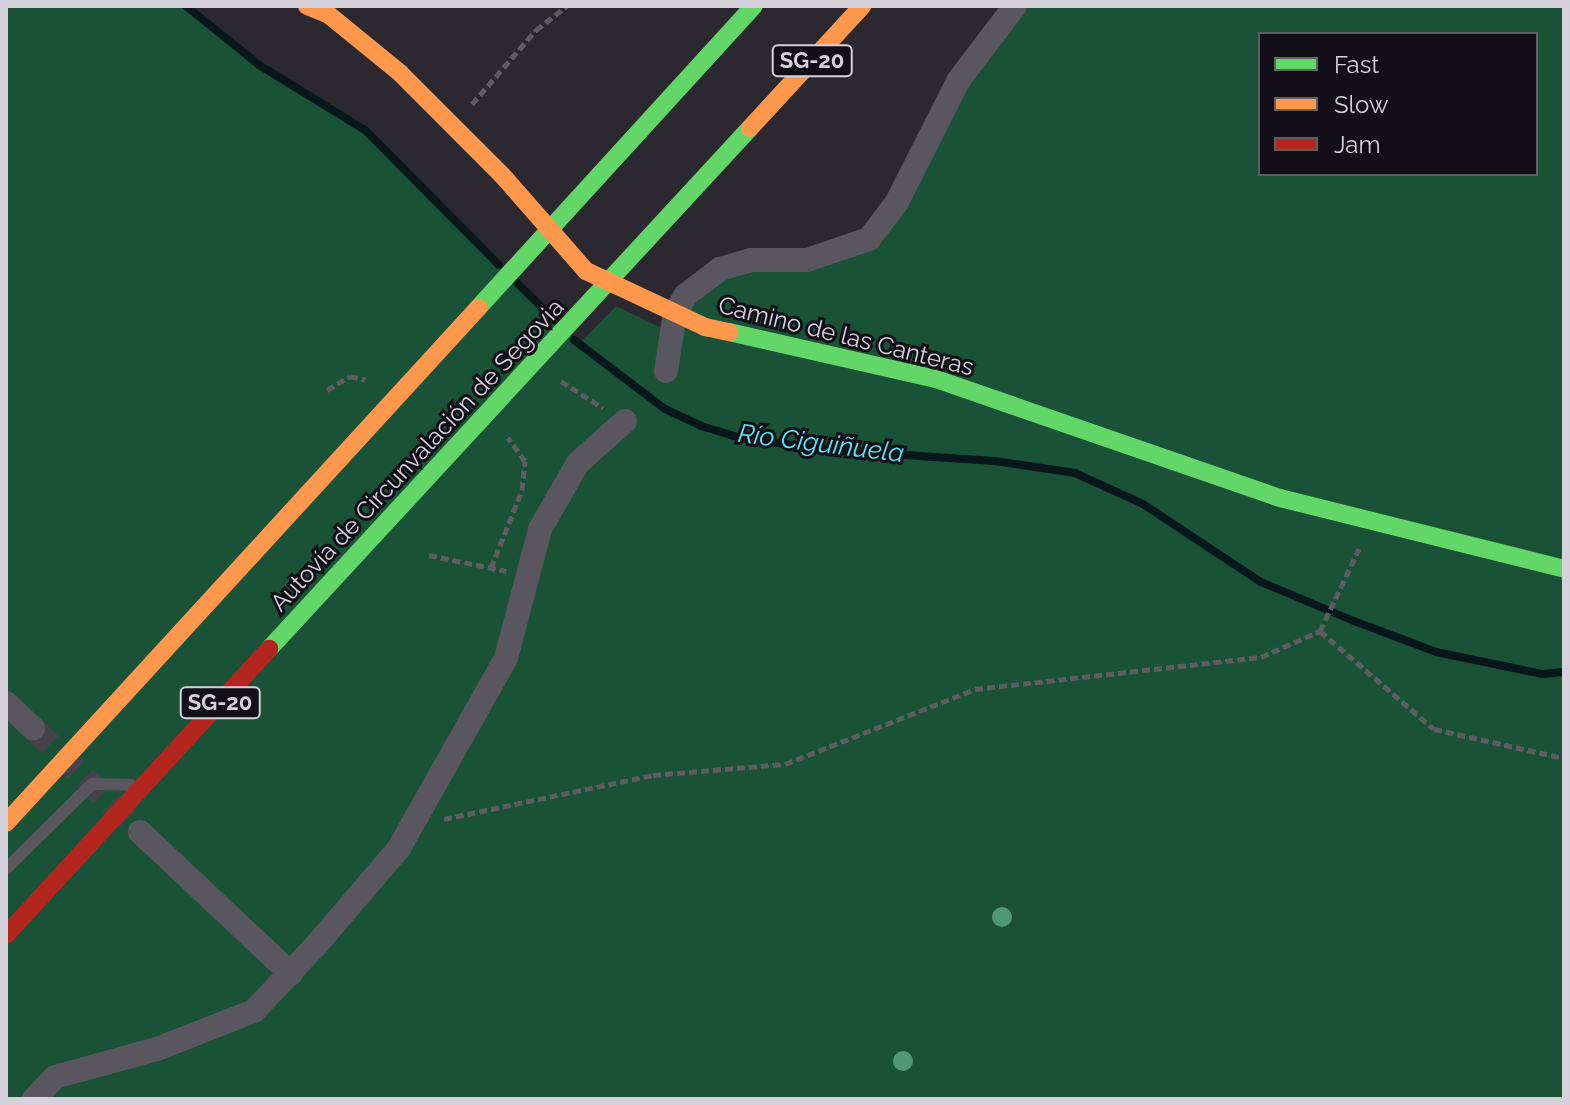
<!DOCTYPE html>
<html>
<head>
<meta charset="utf-8">
<style>
	body { margin:0 }
	#map { position:relative; width:1570px; height:1105px; overflow:hidden; background:#2b2830; font-family:Raleway,sans-serif }
	div>[style] { position:absolute }
	.green>* { inset:0; background:#195237 }
	.stream>* { height:8px; margin:-4px; padding:0 4px; transform-origin:4px; border-radius:4px; background:#08181a }
	.street-tunnel>* { height:24px; margin-top:-12px; transform-origin:0; background:repeating-linear-gradient(90deg,#45424a 0 24px,transparent 0 36px) }
	.path>* { height:5px; margin-top:-2.5px; transform-origin:0; background:repeating-linear-gradient(90deg,#5e5c61 0 8px,transparent 0 12px) }
	.lane>* { height:12px; margin:-6px; padding:0 6px; transform-origin:6px; border-radius:6px; background:#5a565e }
	.street>* { height:24px; margin:-12px; padding:0 12px; transform-origin:12px; border-radius:12px; background:#5a565e }
	.fast>* { height:18px; margin:-9px; padding:0 9px; transform-origin:9px; border-radius:9px; background:#63d668 }
	.slow>* { height:18px; margin:-9px; padding:0 9px; transform-origin:9px; border-radius:9px; background:#ff974d }
	.jam>* { height:18px; margin:-9px; padding:0 9px; transform-origin:9px; border-radius:9px; background:#b3261e }
	.trees>* { width:20px; height:20px; margin:-10px; border-radius:50%; background:#509874 }
	span { translate:-50% -50%; white-space:nowrap; text-align:center; line-height:1.15; -webkit-text-stroke:6px #120f16; paint-order:stroke }
	.shield-label span { padding:2px 6px; background:#120f16; border:2px solid; border-radius:6px; -webkit-text-stroke-width:0 }
	.shield-label { font-size:22px; color:#d6d2dc; font-weight:700 }
	.street-label { font-size:24px; color:#d6d2dc }
	.water-label { font-size:26px; color:#56e9fa; font-style:italic }
	.frame { position:absolute; inset:0; border:8px solid #d6d2dc; pointer-events:none }
	.legend { position:absolute; left:1258px; top:32px; width:280px; height:144px; box-sizing:border-box; background:#120f16; border:2px solid #605d65; margin:0; padding:10px 14px; list-style:none; font-size:24px; color:#d6d2dc }
	.legend li { display:flex; align-items:center; gap:16px; height:40px }
	.legend b { width:40px; border:2px solid #605d65 }
</style>
</head>
<body>
<div id="map">
	<div class="green">
		<div style="clip-path:polygon(evenodd,6px 6px,186px 6px,259px 65px,365px 130px,579px 344px,616px 306px,672px 333px,698px 284px,868px 239px,1015px 6px,1564px 6px,1564px 1099px,6px 1099px,6px 6px,1260px 34px,1536px 34px,1536px 174px,1260px 174px,1260px 34px)"></div>
	</div>
	<div class="stream">
		<div style="left:186px;top:6px;width:94px;rotate:38.9deg"></div>
		<div style="left:259px;top:65px;width:124px;rotate:31.5deg"></div>
		<div style="left:365px;top:130px;width:190px;rotate:45.2deg"></div>
		<div style="left:517px;top:283px;width:54px;rotate:44.3deg"></div>
		<div style="left:574px;top:340px;width:114px;rotate:37.2deg"></div>
		<div style="left:665px;top:409px;width:40px;rotate:25deg"></div>
		<div style="left:701px;top:426px;width:42px;rotate:16.7deg"></div>
		<div style="left:741px;top:438px;width:90px;rotate:7.7deg"></div>
		<div style="left:830px;top:450px;width:165px;rotate:3.8deg"></div>
		<div style="left:995px;top:461px;width:81px;rotate:8.5deg"></div>
		<div style="left:1075px;top:473px;width:75px;rotate:24.5deg"></div>
		<div style="left:1143px;top:504px;width:141px;rotate:33.5deg"></div>
		<div style="left:1261px;top:582px;width:101px;rotate:22.8deg"></div>
		<div style="left:1354px;top:621px;width:88px;rotate:20.7deg"></div>
		<div style="left:1436px;top:652px;width:108px;rotate:11.7deg"></div>
		<div style="left:1542px;top:674px;width:22px;rotate:-5deg"></div>
	</div>
	<div class="street-tunnel">
		<div style="left:33px;top:728px;width:131px;rotate:44.1deg"></div>
	</div>
	<div class="path">
		<div style="left:472px;top:104px;width:98px;rotate:-49.1deg"></div>
		<div style="left:536px;top:30px;width:39px;rotate:-38deg"></div>
		<div style="left:561px;top:381px;width:50px;rotate:32.7deg"></div>
		<div style="left:327px;top:390px;width:27px;rotate:-31deg"></div>
		<div style="left:350px;top:376px;width:16px;rotate:14deg"></div>
		<div style="left:429px;top:555px;width:79px;rotate:11.7deg"></div>
		<div style="left:491px;top:568px;width:84px;rotate:-68.3deg"></div>
		<div style="left:522px;top:490px;width:29px;rotate:-84deg"></div>
		<div style="left:525px;top:461px;width:29px;rotate:-126deg"></div>
		<div style="left:1320px;top:631px;width:150px;rotate:40.7deg"></div>
		<div style="left:1434px;top:729px;width:133px;rotate:12.6deg"></div>
		<div style="left:1320px;top:631px;width:91px;rotate:-64.6deg"></div>
		<div style="left:444px;top:819px;width:214px;rotate:-11.9deg"></div>
		<div style="left:653px;top:775px;width:132px;rotate:-4.8deg"></div>
		<div style="left:785px;top:764px;width:204px;rotate:-21.5deg"></div>
		<div style="left:975px;top:689px;width:288px;rotate:-6.4deg"></div>
		<div style="left:1261px;top:657px;width:64px;rotate:-23.8deg"></div>
	</div>
	<div class="lane">
		<div style="left:6px;top:869px;width:121px;rotate:-44.7deg"></div>
		<div style="left:92px;top:784px;width:39px;rotate:1deg"></div>
	</div>
	<div class="street">
		<div style="left:666px;top:371px;width:59px;rotate:-81.2deg"></div>
		<div style="left:675px;top:313px;width:21px;rotate:-59deg"></div>
		<div style="left:686px;top:295px;width:43px;rotate:-37.4deg"></div>
		<div style="left:720px;top:269px;width:33px;rotate:-16deg"></div>
		<div style="left:752px;top:260px;width:55px"></div>
		<div style="left:807px;top:260px;width:65px;rotate:-18.7deg"></div>
		<div style="left:869px;top:239px;width:46px;rotate:-52.9deg"></div>
		<div style="left:897px;top:202px;width:136px;rotate:-63.2deg"></div>
		<div style="left:958px;top:81px;width:94px;rotate:-52.8deg"></div>
		<div style="left:6px;top:703px;width:37px;rotate:43deg"></div>
		<div style="left:140px;top:832px;width:207px;rotate:43.2deg"></div>
		<div style="left:34px;top:1099px;width:30px;rotate:-46deg"></div>
		<div style="left:55px;top:1077px;width:106px;rotate:-15.4deg"></div>
		<div style="left:157px;top:1049px;width:104px;rotate:-21.4deg"></div>
		<div style="left:254px;top:1011px;width:93px;rotate:-46.7deg"></div>
		<div style="left:318px;top:943px;width:125px;rotate:-49.5deg"></div>
		<div style="left:399px;top:848px;width:218px;rotate:-60.6deg"></div>
		<div style="left:506px;top:658px;width:133px;rotate:-75.2deg"></div>
		<div style="left:540px;top:529px;width:76px;rotate:-60.1deg"></div>
		<div style="left:578px;top:463px;width:63px;rotate:-41.8deg"></div>
	</div>
	<div class="fast">
		<div style="left:478px;top:308px;width:409px;rotate:-47.6deg"></div>
		<div style="left:729px;top:332px;width:212px;rotate:12.8deg"></div>
		<div style="left:936px;top:379px;width:364px;rotate:19.1deg"></div>
		<div style="left:1280px;top:498px;width:293px;rotate:14deg"></div>
		<div style="left:269px;top:649px;width:709px;rotate:-47.29deg"></div>
	</div>
	<div class="slow">
		<div style="left:307px;top:6px;width:24px;rotate:22deg"></div>
		<div style="left:329px;top:15px;width:92px;rotate:39.2deg"></div>
		<div style="left:400px;top:73px;width:144px;rotate:45deg"></div>
		<div style="left:502px;top:175px;width:128px;rotate:48.8deg"></div>
		<div style="left:586px;top:271px;width:132px;rotate:25.2deg"></div>
		<div style="left:705px;top:327px;width:25px;rotate:12deg"></div>
		<div style="left:750px;top:128px;width:166px;rotate:-47.4deg"></div>
		<div style="left:6px;top:823px;width:699px;rotate:-47.49deg"></div>
	</div>
	<div class="jam">
		<div style="left:6px;top:935px;width:389px;rotate:-47.4deg"></div>
	</div>
	<div class="trees">
		<div style="left:1002px;top:917px"></div>
		<div style="left:903px;top:1061px"></div>
	</div>
	<div class="shield-label">
		<span style="left:812px;top:61px">SG-20</span>
		<span style="left:220px;top:703px">SG-20</span>
	</div>
	<div class="street-label">
		<span style="left:846px;top:336px;rotate:14deg">Camino de las Canteras</span>
		<span style="left:417px;top:455px;rotate:-47deg">Autovía de Circunvalación de Segovia</span>
	</div>
	<div class="water-label">
		<span style="left:821px;top:444px;rotate:7deg">Río Ciguiñuela</span>
	</div>
	<div class="frame"></div>
	<ul class="legend">
	<li><b style="height:10px;background:#63d668"></b>Fast</li>
	<li><b style="height:10px;background:#ff974d"></b>Slow</li>
	<li><b style="height:10px;background:#b3261e"></b>Jam</li>
	</ul>
</div>
</body>
</html>
